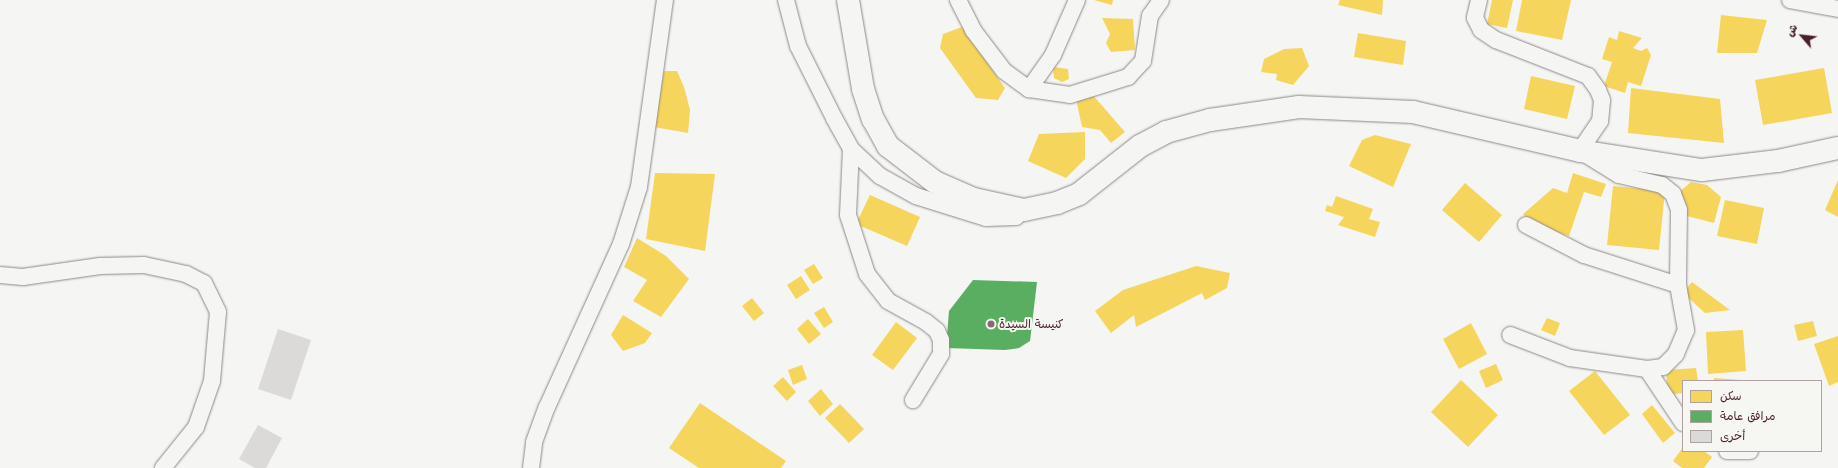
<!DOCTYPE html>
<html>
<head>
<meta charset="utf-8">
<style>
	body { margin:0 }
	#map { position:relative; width:1838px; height:468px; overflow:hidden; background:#f5f5f3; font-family:"Playpen Sans","Playpen Sans Arabic",sans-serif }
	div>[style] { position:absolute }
	.homes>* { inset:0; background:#f6d55c }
	.public>* { inset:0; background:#5aae61 }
	.building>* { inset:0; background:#dcdad9 }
	.roads { filter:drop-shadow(0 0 1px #8f8788) drop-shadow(0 0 1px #8f8788) }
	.street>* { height:16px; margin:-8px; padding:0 8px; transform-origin:8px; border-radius:8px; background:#f5f5f3 }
	.secondary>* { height:22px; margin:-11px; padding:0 11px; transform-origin:11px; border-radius:11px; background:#f5f5f3 }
	.dots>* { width:11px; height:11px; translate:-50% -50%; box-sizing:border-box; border:2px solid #f6f6f2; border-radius:50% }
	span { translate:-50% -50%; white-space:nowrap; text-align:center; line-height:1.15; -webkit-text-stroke:4px #f6f6f2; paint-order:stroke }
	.poi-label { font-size:12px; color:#4a1f2b }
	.left { translate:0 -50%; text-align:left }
	.legend { position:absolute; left:1682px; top:380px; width:140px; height:72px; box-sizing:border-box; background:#f6f6f2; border:1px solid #b1a0a2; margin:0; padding:5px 7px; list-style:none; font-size:12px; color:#4a1f2b }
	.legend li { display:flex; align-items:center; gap:8px; height:20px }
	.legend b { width:20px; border:1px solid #b1a0a2 }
	.north { position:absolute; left:1782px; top:16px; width:40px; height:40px; -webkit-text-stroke:3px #f6f6f2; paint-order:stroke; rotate:298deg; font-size:11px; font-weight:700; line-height:16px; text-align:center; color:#4a1f2b }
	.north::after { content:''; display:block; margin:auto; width:14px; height:18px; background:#4a1f2b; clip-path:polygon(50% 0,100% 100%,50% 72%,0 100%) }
</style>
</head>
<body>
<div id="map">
	<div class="homes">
		<div style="clip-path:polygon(1094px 0,1113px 0,1112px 5px)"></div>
		<div style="clip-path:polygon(1340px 0,1383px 0,1382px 15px,1338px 5px)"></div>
		<div style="clip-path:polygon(1492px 0,1513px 0,1507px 28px,1487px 24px)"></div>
		<div style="clip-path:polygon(1522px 0,1571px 0,1562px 40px,1516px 31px)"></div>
		<div style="clip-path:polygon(1721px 15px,1767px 20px,1757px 53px,1717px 53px)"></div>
		<div style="clip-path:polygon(1102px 18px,1133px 19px,1135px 50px,1111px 52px,1106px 43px,1110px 34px)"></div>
		<div style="clip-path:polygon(962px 27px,1005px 88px,998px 100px,976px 98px,940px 48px,943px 34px)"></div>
		<div style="clip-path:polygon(1619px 31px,1642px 38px,1633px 48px,1641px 51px,1647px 48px,1651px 55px,1641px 86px,1628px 82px,1625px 93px,1604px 86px,1612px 62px,1602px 59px,1609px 37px,1617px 40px)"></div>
		<div style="clip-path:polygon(1358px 33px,1406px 41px,1403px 65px,1354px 57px)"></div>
		<div style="clip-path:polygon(1302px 48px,1309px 66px,1293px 85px,1276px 80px,1277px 74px,1261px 72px,1264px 59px,1284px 49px)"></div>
		<div style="clip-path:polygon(1053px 67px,1068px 69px,1069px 79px,1062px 82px,1054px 78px)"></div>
		<div style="clip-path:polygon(1824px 68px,1832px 113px,1763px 125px,1755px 80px)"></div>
		<div style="clip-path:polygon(664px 71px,677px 71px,684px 87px,690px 110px,688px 133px,654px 127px)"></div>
		<div style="clip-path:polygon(1531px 76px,1575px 86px,1567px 119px,1524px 109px)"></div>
		<div style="clip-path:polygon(1631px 88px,1720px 99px,1724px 143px,1628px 133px)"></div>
		<div style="clip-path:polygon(1091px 93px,1125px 132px,1111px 143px,1100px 130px,1082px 127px,1076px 99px)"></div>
		<div style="clip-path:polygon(1085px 132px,1085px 159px,1066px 178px,1028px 161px,1039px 134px)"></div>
		<div style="clip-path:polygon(1375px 135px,1411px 144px,1393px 187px,1349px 166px,1362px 140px)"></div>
		<div style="clip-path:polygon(655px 173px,715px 174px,705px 251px,646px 239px)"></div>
		<div style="clip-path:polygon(1573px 173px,1606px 184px,1601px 197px,1584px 192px,1569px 236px,1532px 224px,1523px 214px,1553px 188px,1567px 193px)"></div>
		<div style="clip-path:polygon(1838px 180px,1838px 217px,1825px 210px)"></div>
		<div style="clip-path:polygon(1691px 182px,1707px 185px,1721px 197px,1714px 223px,1683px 215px,1678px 193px)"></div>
		<div style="clip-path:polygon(1465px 183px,1502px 215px,1479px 242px,1442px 210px)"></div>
		<div style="clip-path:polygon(1613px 186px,1665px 191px,1659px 250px,1607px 245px)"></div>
		<div style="clip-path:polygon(870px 195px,920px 217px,907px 246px,856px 224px)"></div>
		<div style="clip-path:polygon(1336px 196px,1373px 209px,1369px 219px,1380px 222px,1375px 237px,1338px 225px,1344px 217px,1325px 211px,1327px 205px,1332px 207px)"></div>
		<div style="clip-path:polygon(1725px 200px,1764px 208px,1757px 244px,1717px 236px)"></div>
		<div style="clip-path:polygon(637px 238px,666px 256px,689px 279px,661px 317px,633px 301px,647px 280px,624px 267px)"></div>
		<div style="clip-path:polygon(814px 264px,823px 278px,813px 284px,804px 270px)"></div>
		<div style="clip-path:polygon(1196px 266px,1230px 273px,1227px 288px,1205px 300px,1202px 293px,1136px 327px,1134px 315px,1111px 333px,1095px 311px,1123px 290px)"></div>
		<div style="clip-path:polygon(801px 276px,810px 290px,796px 299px,787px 285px)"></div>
		<div style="clip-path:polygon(1692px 282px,1730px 310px,1705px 313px,1683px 293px)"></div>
		<div style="clip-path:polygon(752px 298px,764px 313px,754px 321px,742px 306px)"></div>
		<div style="clip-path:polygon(824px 307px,833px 322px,824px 328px,814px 313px)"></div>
		<div style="clip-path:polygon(623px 315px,652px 333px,645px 343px,623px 351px,611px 335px)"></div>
		<div style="clip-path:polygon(1547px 318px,1560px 323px,1555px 336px,1541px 330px)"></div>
		<div style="clip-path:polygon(808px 319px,821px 334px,809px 344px,797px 329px)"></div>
		<div style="clip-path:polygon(1813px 321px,1817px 336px,1798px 341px,1794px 325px)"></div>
		<div style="clip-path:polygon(896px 322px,917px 338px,893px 370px,872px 355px)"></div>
		<div style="clip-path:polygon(1471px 323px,1487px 354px,1459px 369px,1443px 339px)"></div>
		<div style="clip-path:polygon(1743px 330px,1746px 371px,1708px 374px,1706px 332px)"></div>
		<div style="clip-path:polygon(1838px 336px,1838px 382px,1829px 386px,1814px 344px)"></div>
		<div style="clip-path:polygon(1496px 364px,1503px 380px,1486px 388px,1479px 371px)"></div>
		<div style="clip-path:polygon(802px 365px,807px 379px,793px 385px,788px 370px)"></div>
		<div style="clip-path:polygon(1696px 368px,1698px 381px,1683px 381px,1683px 393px,1668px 395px,1666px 370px)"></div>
		<div style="clip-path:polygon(1595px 371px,1630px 415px,1604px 435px,1569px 391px)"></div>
		<div style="clip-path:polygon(783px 377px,796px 392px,787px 401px,773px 386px)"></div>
		<div style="clip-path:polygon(1714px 378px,1741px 380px,1741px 381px,1714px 381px)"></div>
		<div style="clip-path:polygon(1461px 380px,1498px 415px,1468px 447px,1431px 412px)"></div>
		<div style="clip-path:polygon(821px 389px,833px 404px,820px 416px,808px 401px)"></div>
		<div style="clip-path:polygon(700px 403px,786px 461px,781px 468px,699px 468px,669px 448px)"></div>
		<div style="clip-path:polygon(840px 404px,864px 429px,849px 443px,825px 418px)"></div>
		<div style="clip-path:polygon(1652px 405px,1675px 433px,1663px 443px,1642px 414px)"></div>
		<div style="clip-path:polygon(1683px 447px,1683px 451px,1704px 451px,1712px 457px,1704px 468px,1682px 468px,1673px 461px)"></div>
	</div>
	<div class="public">
		<div style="clip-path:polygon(973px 280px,1037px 282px,1030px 341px,1019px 348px,1005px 350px,946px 348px,949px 311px)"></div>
	</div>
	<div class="building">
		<div style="clip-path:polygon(278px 329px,311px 340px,291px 400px,258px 389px)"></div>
		<div style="clip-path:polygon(258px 425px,282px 438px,266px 468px,255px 468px,239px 459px)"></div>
	</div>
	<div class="roads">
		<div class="street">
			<div style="left:786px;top:0;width:48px;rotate:75.4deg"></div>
			<div style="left:798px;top:46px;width:80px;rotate:63.4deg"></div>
			<div style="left:834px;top:118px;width:35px;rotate:61deg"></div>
			<div style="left:851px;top:149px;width:40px;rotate:43deg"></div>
			<div style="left:880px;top:176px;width:41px;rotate:29.1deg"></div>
			<div style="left:916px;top:196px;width:73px;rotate:17.4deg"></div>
			<div style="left:986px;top:218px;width:30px;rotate:-2deg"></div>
			<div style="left:1016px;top:217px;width:11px;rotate:-41deg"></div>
			<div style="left:958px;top:0;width:34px;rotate:63deg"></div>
			<div style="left:973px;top:30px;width:51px;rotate:52.9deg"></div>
			<div style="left:1004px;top:71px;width:31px;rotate:36deg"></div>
			<div style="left:1077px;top:0;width:60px;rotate:113.6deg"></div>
			<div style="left:1053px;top:55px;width:42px;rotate:125.2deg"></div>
			<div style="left:1029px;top:89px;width:41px;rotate:8.3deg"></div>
			<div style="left:1070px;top:95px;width:61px;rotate:-17.2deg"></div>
			<div style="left:1128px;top:77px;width:22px;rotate:-47deg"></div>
			<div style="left:1143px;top:61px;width:46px;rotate:-81.2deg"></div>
			<div style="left:1150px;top:16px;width:19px;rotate:-55deg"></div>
			<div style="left:1479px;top:0;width:18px;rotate:103deg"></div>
			<div style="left:1475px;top:18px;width:13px;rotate:63deg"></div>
			<div style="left:1481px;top:30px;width:18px;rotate:34deg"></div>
			<div style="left:1496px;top:40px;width:99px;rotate:21.4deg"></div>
			<div style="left:1588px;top:76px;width:17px;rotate:54deg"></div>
			<div style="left:1598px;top:90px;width:11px;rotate:68deg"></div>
			<div style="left:1602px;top:100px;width:21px;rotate:95deg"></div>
			<div style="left:1600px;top:121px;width:36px;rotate:124deg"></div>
			<div style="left:1580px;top:151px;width:46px;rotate:31.6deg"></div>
			<div style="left:1619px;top:175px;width:44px;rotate:13.1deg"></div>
			<div style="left:1662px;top:185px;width:14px;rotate:39deg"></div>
			<div style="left:1673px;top:194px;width:17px;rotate:69deg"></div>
			<div style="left:1679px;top:210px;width:75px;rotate:90.8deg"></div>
			<div style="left:1678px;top:285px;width:46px;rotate:79.9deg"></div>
			<div style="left:1686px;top:330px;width:26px;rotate:113deg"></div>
			<div style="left:1676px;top:354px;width:18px;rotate:135deg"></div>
			<div style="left:1663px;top:367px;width:16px;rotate:173deg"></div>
			<div style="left:1647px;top:369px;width:78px;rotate:-171.9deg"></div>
			<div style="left:1570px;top:358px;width:64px;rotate:-159deg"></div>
			<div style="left:1790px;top:0;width:49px;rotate:10.6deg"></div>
			<div style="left:851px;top:149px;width:66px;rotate:92.6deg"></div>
			<div style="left:848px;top:215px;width:62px;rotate:72.1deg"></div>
			<div style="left:867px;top:274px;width:34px;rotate:52deg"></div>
			<div style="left:888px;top:301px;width:43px;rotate:28.9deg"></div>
			<div style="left:926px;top:322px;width:14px;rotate:39deg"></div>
			<div style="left:937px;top:331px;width:10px;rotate:66deg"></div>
			<div style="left:941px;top:340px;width:14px;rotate:90deg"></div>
			<div style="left:941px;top:354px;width:54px;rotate:121.3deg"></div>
			<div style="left:1526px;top:225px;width:65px;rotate:27.3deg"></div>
			<div style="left:1584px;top:255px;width:99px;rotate:17.7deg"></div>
			<div style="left:0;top:275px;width:23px;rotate:5deg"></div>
			<div style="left:23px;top:277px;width:78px;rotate:-8.1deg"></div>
			<div style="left:100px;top:266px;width:44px;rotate:-1.3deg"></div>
			<div style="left:144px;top:265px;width:43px;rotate:12.1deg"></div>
			<div style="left:186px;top:274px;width:20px;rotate:27deg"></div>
			<div style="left:204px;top:283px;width:32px;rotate:64deg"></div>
			<div style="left:218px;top:312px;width:69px;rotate:95deg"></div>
			<div style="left:212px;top:381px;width:49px;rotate:109.2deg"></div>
			<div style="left:196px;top:427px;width:53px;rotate:128.8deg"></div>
			<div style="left:1647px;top:369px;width:65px;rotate:56.3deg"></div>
			<div style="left:1727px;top:451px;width:23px"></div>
			<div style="left:531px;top:468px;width:26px;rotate:-83deg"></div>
			<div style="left:534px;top:442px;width:37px;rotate:-70deg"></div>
			<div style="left:547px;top:407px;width:179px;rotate:-65.6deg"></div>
			<div style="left:621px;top:244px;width:60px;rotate:-72.5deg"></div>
			<div style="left:639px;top:187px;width:189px;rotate:-82.1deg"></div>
		</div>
		<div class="secondary">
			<div style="left:848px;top:0;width:90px;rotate:80.4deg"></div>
			<div style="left:863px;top:89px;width:32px;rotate:72deg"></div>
			<div style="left:873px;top:119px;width:31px;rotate:61deg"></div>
			<div style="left:888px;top:146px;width:59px;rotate:37.5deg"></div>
			<div style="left:935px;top:182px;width:43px;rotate:23.6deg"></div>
			<div style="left:974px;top:199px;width:51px;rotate:12.4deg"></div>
			<div style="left:1024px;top:210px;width:34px;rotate:-12deg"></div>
			<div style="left:1057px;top:203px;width:24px;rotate:-22deg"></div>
			<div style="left:1079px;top:194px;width:78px;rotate:-38.2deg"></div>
			<div style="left:1140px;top:146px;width:30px;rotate:-28deg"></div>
			<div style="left:1166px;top:132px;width:46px;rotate:-15.3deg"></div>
			<div style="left:1210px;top:120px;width:90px;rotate:-8.3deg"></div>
			<div style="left:1299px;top:107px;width:114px;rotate:2.5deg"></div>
			<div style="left:1413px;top:112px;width:171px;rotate:13.1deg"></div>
			<div style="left:1580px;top:151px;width:123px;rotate:8.9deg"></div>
			<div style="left:1702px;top:170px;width:77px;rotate:-6.8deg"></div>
			<div style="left:1778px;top:161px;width:61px;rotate:-12.2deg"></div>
		</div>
	</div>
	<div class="dots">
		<div style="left:991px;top:324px;background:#866a71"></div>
	</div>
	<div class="poi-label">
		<span class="left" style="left:999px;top:324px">كنيسة السيدة</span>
	</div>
	<ul class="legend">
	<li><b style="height:11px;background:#f6d55c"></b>سكن</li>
	<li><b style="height:11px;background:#5aae61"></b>مرافق عامة</li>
	<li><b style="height:11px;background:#dcdad9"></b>أخرى</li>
	</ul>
	<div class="north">ش</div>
</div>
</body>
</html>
